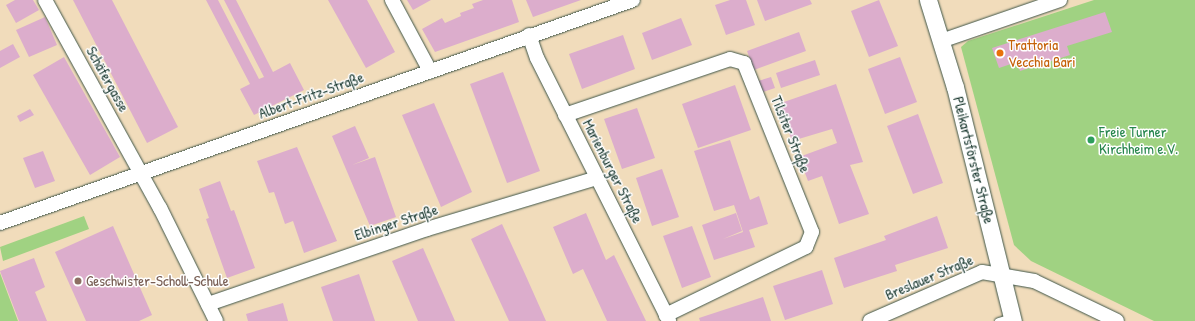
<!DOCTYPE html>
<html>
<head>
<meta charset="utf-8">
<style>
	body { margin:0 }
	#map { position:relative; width:1195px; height:321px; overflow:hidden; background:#f1dcbb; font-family:"Patrick Hand",sans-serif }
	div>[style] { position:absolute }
	.green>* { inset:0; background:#a0d282 }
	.building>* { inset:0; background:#dcadcc }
	.roads { filter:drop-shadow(0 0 1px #3e5548) drop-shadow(0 0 1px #3e5548) }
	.service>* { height:7px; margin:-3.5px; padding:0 3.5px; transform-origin:3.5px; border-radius:3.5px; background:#fff }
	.minor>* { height:14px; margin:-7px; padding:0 7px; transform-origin:7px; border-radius:7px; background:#fff }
	.tertiary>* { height:17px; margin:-8.5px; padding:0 8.5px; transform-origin:8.5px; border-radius:8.5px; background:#fff }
	.dots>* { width:11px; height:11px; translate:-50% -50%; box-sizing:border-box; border:2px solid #fff; border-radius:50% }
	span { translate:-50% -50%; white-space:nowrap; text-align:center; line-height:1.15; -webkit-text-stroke:3px #fff; paint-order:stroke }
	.food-label { font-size:15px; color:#c56008 }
	.left { translate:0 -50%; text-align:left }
	.street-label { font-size:15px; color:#1f3d34 }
	.leisure-label { font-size:15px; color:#27864d }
	.education-label { font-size:15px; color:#785e54 }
</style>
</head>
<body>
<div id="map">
	<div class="green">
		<div style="clip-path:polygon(1094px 0,1195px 0,1195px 321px,1154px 321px,1031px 261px,1014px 245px,961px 47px,968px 41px)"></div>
		<div style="clip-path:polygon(84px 216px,89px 229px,3px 261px,0 247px)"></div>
		<div style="clip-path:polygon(0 273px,18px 321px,0 321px)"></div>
	</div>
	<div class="building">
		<div style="clip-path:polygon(15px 0,33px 0,39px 10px,16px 23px,6px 5px)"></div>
		<div style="clip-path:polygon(73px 0,112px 0,178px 127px,147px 143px)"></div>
		<div style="clip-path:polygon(206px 0,218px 0,259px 79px,264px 77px,224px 0,236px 0,273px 72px,290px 63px,304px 90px,254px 115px,240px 89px,250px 84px)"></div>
		<div style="clip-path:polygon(328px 0,367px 0,395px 52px,366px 68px)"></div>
		<div style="clip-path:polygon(407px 0,431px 0,413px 10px)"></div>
		<div style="clip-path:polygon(483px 0,512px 0,519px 22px,435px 52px,422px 29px,442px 18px,445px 23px,461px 16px,460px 13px,474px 8px,472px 4px)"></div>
		<div style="clip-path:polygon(526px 0,581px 0,533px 17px)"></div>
		<div style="clip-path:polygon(730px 0,746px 0,755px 25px,726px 35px,715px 5px)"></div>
		<div style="clip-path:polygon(757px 0,810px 0,812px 4px,765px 21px)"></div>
		<div style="clip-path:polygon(879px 0,898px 46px,869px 57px,851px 11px)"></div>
		<div style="clip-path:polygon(1105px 12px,1112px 32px,1067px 46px,1070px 55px,1020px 71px,1017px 62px,999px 68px,992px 48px)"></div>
		<div style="clip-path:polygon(45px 17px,57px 45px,29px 57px,16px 30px)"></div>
		<div style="clip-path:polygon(681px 18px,692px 45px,652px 60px,642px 33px)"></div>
		<div style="clip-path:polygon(799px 32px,806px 51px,754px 70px,747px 51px)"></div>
		<div style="clip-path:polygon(623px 35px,635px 69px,582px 89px,569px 54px)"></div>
		<div style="clip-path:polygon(13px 44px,20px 57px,0 68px,0 51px)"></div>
		<div style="clip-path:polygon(64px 57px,120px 157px,90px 175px,33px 75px)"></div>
		<div style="clip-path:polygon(900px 57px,917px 102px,885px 114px,868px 69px)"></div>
		<div style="clip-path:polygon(815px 60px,820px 75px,781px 88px,776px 73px)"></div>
		<div style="clip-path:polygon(503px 72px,540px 171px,507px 183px,470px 84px)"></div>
		<div style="clip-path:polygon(771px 77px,775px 88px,763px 92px,758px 81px)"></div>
		<div style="clip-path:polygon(836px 84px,863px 162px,850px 165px,869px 214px,839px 224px,822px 176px,808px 181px,799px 157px,837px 143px,832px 129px,792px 141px,778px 104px)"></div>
		<div style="clip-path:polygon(735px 85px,751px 130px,698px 148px,682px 104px)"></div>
		<div style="clip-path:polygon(434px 103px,472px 192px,441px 207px,402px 115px)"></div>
		<div style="clip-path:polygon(637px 108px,655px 158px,622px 169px,604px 119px)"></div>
		<div style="clip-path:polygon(30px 109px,34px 115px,20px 122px,17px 116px)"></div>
		<div style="clip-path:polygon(918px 114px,943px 183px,913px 194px,887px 126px)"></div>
		<div style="clip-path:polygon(355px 126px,369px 158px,352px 165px,375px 157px,396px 217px,370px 226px,332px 136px)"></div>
		<div style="clip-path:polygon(730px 140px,750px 200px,759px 196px,768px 224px,749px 230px,755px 247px,714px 260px,702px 225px,736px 213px,742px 231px,723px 239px,743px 232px,734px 205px,714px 211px,694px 151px)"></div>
		<div style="clip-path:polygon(297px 147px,337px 241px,304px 253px,293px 221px,285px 224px,274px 192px,269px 193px,257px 161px)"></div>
		<div style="clip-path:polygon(43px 151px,55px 181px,35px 188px,23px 158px)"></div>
		<div style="clip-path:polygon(662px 169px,679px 217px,652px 226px,636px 178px)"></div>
		<div style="clip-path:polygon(220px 181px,231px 211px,234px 210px,255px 268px,227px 278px,206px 219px,209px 218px,199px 189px)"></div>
		<div style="clip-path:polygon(586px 213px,606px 260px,614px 255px,646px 321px,607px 321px,583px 269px,573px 274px,553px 227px)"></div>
		<div style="clip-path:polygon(937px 216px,948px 248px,895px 265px,897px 271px,844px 288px,834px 258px,886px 240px,884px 236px)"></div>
		<div style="clip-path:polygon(502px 224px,525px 274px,546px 321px,509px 321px,471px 239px)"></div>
		<div style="clip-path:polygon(113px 226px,152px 315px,139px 321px,86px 321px,55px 252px)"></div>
		<div style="clip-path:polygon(692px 226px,711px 277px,682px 288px,663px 236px)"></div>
		<div style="clip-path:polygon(423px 248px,445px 298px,455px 321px,418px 321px,392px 261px)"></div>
		<div style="clip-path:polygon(34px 258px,45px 287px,35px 292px,47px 321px,19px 321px,0 271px)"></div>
		<div style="clip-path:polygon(822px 270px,833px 304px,785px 320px,773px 286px)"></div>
		<div style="clip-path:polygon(359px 274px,375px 321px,333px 321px,321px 287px)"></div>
		<div style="clip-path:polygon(763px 297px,771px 321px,700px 321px,699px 318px)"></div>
		<div style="clip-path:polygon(283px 303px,288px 321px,248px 321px,246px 314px)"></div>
	</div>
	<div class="roads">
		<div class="service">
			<div style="left:998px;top:321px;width:15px;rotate:-16deg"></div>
		</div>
		<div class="minor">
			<div style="left:45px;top:0;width:238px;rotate:61.1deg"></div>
			<div style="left:160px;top:208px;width:126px;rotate:63.6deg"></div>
			<div style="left:392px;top:0;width:81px;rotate:61.8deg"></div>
			<div style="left:529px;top:35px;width:24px;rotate:71deg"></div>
			<div style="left:537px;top:58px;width:294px;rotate:63.3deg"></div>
			<div style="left:941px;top:41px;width:126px;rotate:-19deg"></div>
			<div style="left:565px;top:115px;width:174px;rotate:-18.7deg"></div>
			<div style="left:730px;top:59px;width:15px;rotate:16deg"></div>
			<div style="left:744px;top:63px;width:182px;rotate:68.1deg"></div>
			<div style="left:812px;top:232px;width:16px;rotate:112deg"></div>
			<div style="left:806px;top:247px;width:156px;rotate:154.1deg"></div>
			<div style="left:0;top:223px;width:671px;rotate:-19.41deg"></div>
			<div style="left:208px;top:304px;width:231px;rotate:-18.9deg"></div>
			<div style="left:427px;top:229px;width:177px;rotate:-16.7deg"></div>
			<div style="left:870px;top:321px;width:122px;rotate:-23.6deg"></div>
			<div style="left:982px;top:272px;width:53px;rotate:9.8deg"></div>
			<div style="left:1034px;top:281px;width:92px;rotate:25.7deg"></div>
		</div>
		<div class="tertiary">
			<div style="left:928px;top:0;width:91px;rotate:72.8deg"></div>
			<div style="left:955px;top:87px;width:241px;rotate:76.1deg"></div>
		</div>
	</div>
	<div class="dots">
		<div style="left:1000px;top:53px;background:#e8710a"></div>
		<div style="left:1091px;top:140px;background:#2e9e5b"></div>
		<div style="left:78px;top:281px;background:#8d6e63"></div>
	</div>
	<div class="food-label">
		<span class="left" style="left:1008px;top:53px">Trattoria<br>Vecchia Bari</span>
	</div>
	<div class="street-label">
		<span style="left:108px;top:79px;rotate:61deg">Schäfergasse</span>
		<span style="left:311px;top:95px;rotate:-20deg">Albert-Fritz-Straße</span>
		<span style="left:791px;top:134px;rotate:68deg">Tilsiter Straße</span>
		<span style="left:974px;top:160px;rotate:76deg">Pleikartsförster Straße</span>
		<span style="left:613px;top:171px;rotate:63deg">Marienburger Straße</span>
		<span style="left:396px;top:222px;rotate:-18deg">Elbinger Straße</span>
		<span style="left:929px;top:277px;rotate:-23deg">Breslauer Straße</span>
	</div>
	<div class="leisure-label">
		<span class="left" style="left:1099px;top:140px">Freie Turner<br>Kirchheim e.V.</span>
	</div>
	<div class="education-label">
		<span class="left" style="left:86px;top:281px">Geschwister-Scholl-Schule</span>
	</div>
</div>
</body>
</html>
